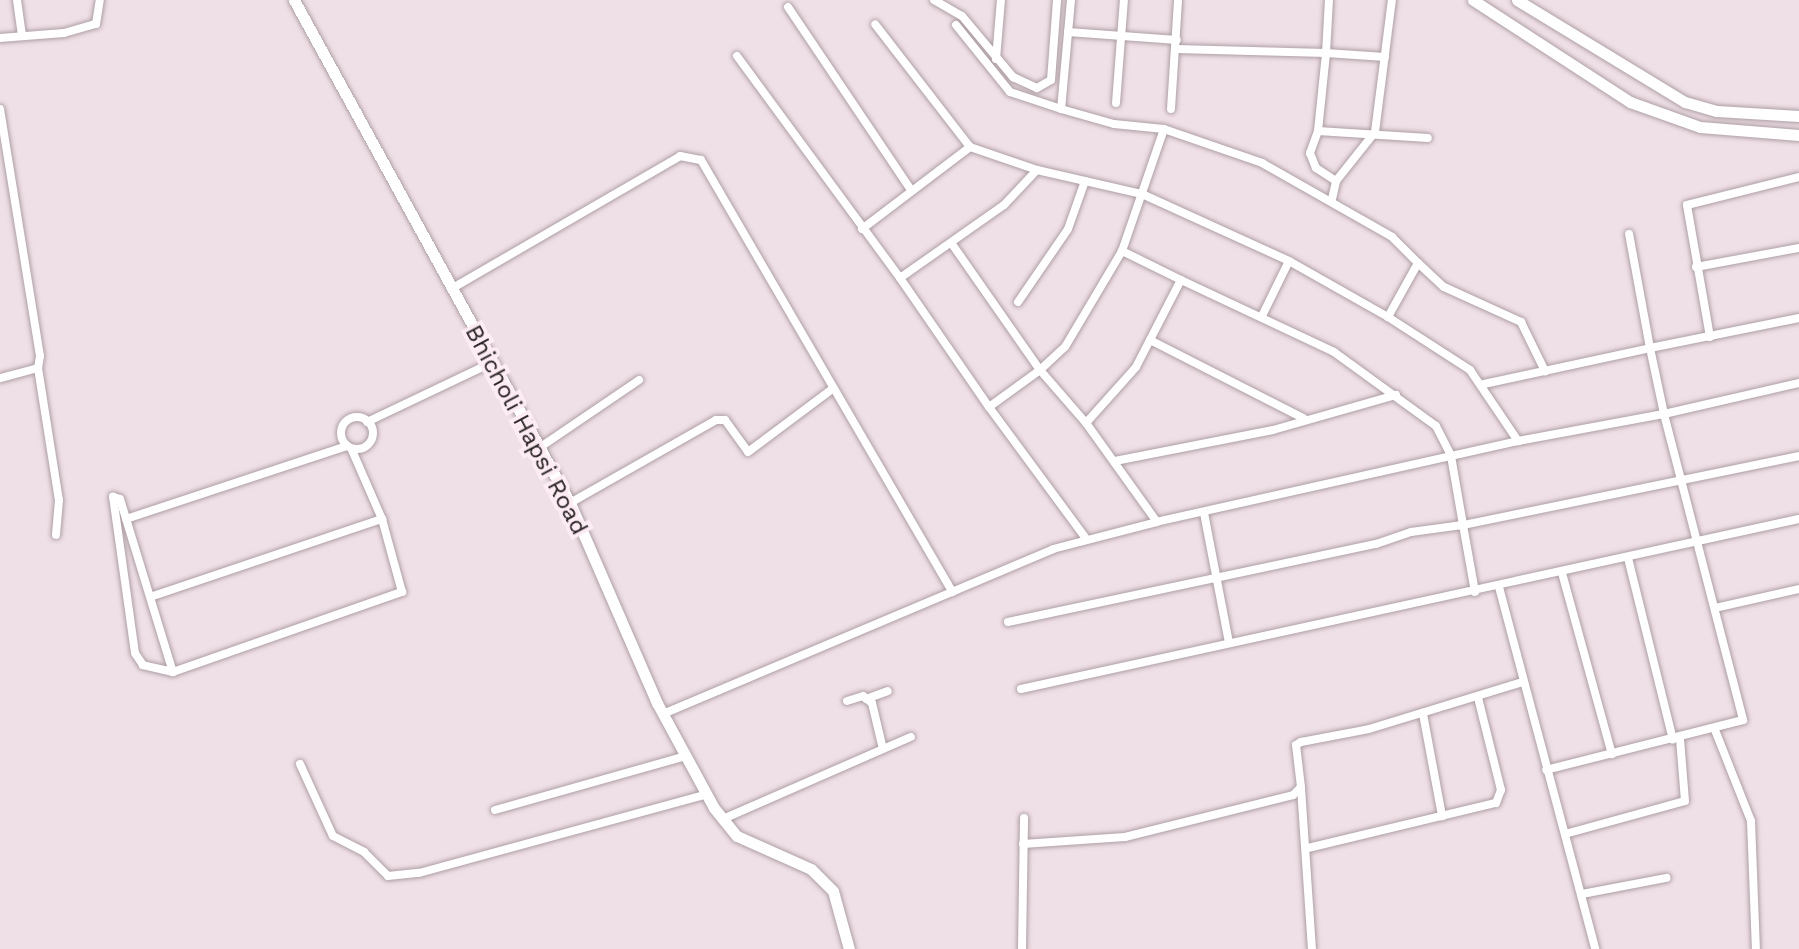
<!DOCTYPE html>
<html>
<head>
<meta charset="utf-8">
<style>
	body { margin:0 }
	#map { position:relative; width:1799px; height:949px; overflow:hidden; background:#efdfe6; font-family:"Work Sans",sans-serif }
	div>[style] { position:absolute }
	.roads { filter:drop-shadow(0 0 2px #ae9fa5) drop-shadow(0 0 2px #ae9fa5) }
	.street>* { height:8px; margin:-4px; padding:0 4px; transform-origin:4px; border-radius:4px; background:#fff }
	.street>.ring { margin:-4px; padding:0; box-sizing:content-box; background:none; border:8px solid #fff; border-radius:50% }
	.secondary>* { height:11px; margin:-5.5px; padding:0 5.5px; transform-origin:5.5px; border-radius:5.5px; background:#fff }
	span { translate:-50% -50%; white-space:nowrap; text-align:center; line-height:1.15; -webkit-text-stroke:8px #fdecf3; paint-order:stroke }
	.street-label { font-size:24px; color:#292325 }
</style>
</head>
<body>
<div id="map">
	<div class="roads">
		<div class="street">
			<div style="left:17px;top:0;width:36px;rotate:82deg"></div>
			<div style="left:934px;top:0;width:32px;rotate:30deg"></div>
			<div style="left:962px;top:16px;width:80px;rotate:50.1deg"></div>
			<div style="left:1013px;top:77px;width:26px;rotate:25deg"></div>
			<div style="left:1037px;top:88px;width:16px;rotate:-30deg"></div>
			<div style="left:1051px;top:80px;width:80px;rotate:-85.7deg"></div>
			<div style="left:1071px;top:0;width:109px;rotate:95.2deg"></div>
			<div style="left:1061px;top:109px;width:55px;rotate:15.8deg"></div>
			<div style="left:1114px;top:124px;width:50px;rotate:5.7deg"></div>
			<div style="left:788px;top:7px;width:220px;rotate:56.1deg"></div>
			<div style="left:956px;top:25px;width:86px;rotate:51.1deg"></div>
			<div style="left:1010px;top:92px;width:54px;rotate:18.4deg"></div>
			<div style="left:1068px;top:32px;width:109px;rotate:4.2deg"></div>
			<div style="left:0;top:38px;width:64px;rotate:-4.5deg"></div>
			<div style="left:64px;top:33px;width:33px;rotate:-16deg"></div>
			<div style="left:96px;top:24px;width:24px;rotate:-81deg"></div>
			<div style="left:1176px;top:49px;width:150px;rotate:1.5deg"></div>
			<div style="left:1326px;top:53px;width:53px;rotate:-86.8deg"></div>
			<div style="left:737px;top:56px;width:275px;rotate:53.7deg"></div>
			<div style="left:900px;top:278px;width:127px;rotate:-35.1deg"></div>
			<div style="left:1004px;top:205px;width:48px;rotate:-46.7deg"></div>
			<div style="left:1037px;top:170px;width:108px;rotate:12.9deg"></div>
			<div style="left:1142px;top:194px;width:162px;rotate:24.5deg"></div>
			<div style="left:996px;top:59px;width:59px;rotate:-85.2deg"></div>
			<div style="left:1116px;top:103px;width:103px;rotate:-85.6deg"></div>
			<div style="left:0;top:109px;width:250px;rotate:80.8deg"></div>
			<div style="left:40px;top:356px;width:12px;rotate:99deg"></div>
			<div style="left:38px;top:368px;width:39px;rotate:165deg"></div>
			<div style="left:1171px;top:109px;width:109px;rotate:-86.3deg"></div>
			<div style="left:1318px;top:131px;width:110px;rotate:3.6deg"></div>
			<div style="left:970px;top:147px;width:71px;rotate:18.9deg"></div>
			<div style="left:1336px;top:181px;width:63px;rotate:-51.5deg"></div>
			<div style="left:1375px;top:132px;width:133px;rotate:-82.7deg"></div>
			<div style="left:1332px;top:199px;width:18px;rotate:-77deg"></div>
			<div style="left:1336px;top:181px;width:24px;rotate:-147deg"></div>
			<div style="left:1316px;top:168px;width:16px;rotate:-112deg"></div>
			<div style="left:1310px;top:153px;width:23px;rotate:-70deg"></div>
			<div style="left:1318px;top:131px;width:78px;rotate:-84.1deg"></div>
			<div style="left:1326px;top:53px;width:59px;rotate:3.9deg"></div>
			<div style="left:862px;top:229px;width:136px;rotate:-37.2deg"></div>
			<div style="left:970px;top:147px;width:155px;rotate:-127.7deg"></div>
			<div style="left:952px;top:244px;width:154px;rotate:55.1deg"></div>
			<div style="left:1040px;top:370px;width:63px;rotate:144deg"></div>
			<div style="left:989px;top:407px;width:162px;rotate:53.6deg"></div>
			<div style="left:1418px;top:263px;width:35px;rotate:43deg"></div>
			<div style="left:1444px;top:287px;width:85px;rotate:24.4deg"></div>
			<div style="left:1521px;top:322px;width:55px;rotate:63.9deg"></div>
			<div style="left:1696px;top:267px;width:105px;rotate:-10.5deg"></div>
			<div style="left:900px;top:278px;width:157px;rotate:55.4deg"></div>
			<div style="left:1181px;top:280px;width:169px;rotate:25.2deg"></div>
			<div style="left:1334px;top:352px;width:126px;rotate:36deg"></div>
			<div style="left:1436px;top:426px;width:34px;rotate:63deg"></div>
			<div style="left:1451px;top:456px;width:70px;rotate:80.1deg"></div>
			<div style="left:1463px;top:525px;width:343px;rotate:-11.6deg"></div>
			<div style="left:451px;top:289px;width:265px;rotate:-30.1deg"></div>
			<div style="left:680px;top:156px;width:21px;rotate:11deg"></div>
			<div style="left:701px;top:160px;width:500px;rotate:59.8deg"></div>
			<div style="left:1018px;top:302px;width:88px;rotate:-55.6deg"></div>
			<div style="left:1068px;top:229px;width:51px;rotate:-70.5deg"></div>
			<div style="left:1262px;top:316px;width:61px;rotate:-63.9deg"></div>
			<div style="left:1289px;top:261px;width:114px;rotate:29.5deg"></div>
			<div style="left:1799px;top:318px;width:152px;rotate:168.6deg"></div>
			<div style="left:1650px;top:348px;width:67px;rotate:78deg"></div>
			<div style="left:1664px;top:414px;width:139px;rotate:-12.9deg"></div>
			<div style="left:1710px;top:337px;width:134px;rotate:-99.9deg"></div>
			<div style="left:1687px;top:205px;width:115px;rotate:-14deg"></div>
			<div style="left:1150px;top:340px;width:172px;rotate:27deg"></div>
			<div style="left:38px;top:368px;width:134px;rotate:81deg"></div>
			<div style="left:59px;top:500px;width:35px;rotate:95deg"></div>
			<div style="left:1484px;top:384px;width:170px;rotate:-12.2deg"></div>
			<div style="left:1650px;top:348px;width:116px;rotate:-100.4deg"></div>
			<div class="ring" style="left:341px;top:417px;width:24px;height:24px"></div>
			<div style="left:367px;top:422px;width:137px;rotate:-25.4deg"></div>
			<div style="left:1086px;top:423px;width:70px;rotate:-131deg"></div>
			<div style="left:1040px;top:370px;width:34px;rotate:-43deg"></div>
			<div style="left:1065px;top:347px;width:112px;rotate:-59.3deg"></div>
			<div style="left:1518px;top:441px;width:148px;rotate:-10.5deg"></div>
			<div style="left:1664px;top:414px;width:316px;rotate:75.5deg"></div>
			<div style="left:1743px;top:720px;width:203px;rotate:165.8deg"></div>
			<div style="left:539px;top:448px;width:121px;rotate:-34.2deg"></div>
			<div style="left:1115px;top:461px;width:161px;rotate:-11.1deg"></div>
			<div style="left:1273px;top:430px;width:128px;rotate:-15.9deg"></div>
			<div style="left:570px;top:503px;width:168px;rotate:-29.6deg"></div>
			<div style="left:716px;top:420px;width:9px"></div>
			<div style="left:725px;top:420px;width:39px;rotate:54deg"></div>
			<div style="left:748px;top:452px;width:104px;rotate:-36.8deg"></div>
			<div style="left:1204px;top:513px;width:132px;rotate:79.1deg"></div>
			<div style="left:126px;top:519px;width:233px;rotate:-18.3deg"></div>
			<div style="left:1628px;top:558px;width:187px;rotate:76.1deg"></div>
			<div style="left:1562px;top:573px;width:188px;rotate:74.6deg"></div>
			<div style="left:1499px;top:587px;width:375px;rotate:75.1deg"></div>
			<div style="left:153px;top:596px;width:242px;rotate:-18.6deg"></div>
			<div style="left:1715px;top:608px;width:86px;rotate:-12.7deg"></div>
			<div style="left:1008px;top:622px;width:376px;rotate:-12deg"></div>
			<div style="left:1376px;top:544px;width:37px;rotate:-19deg"></div>
			<div style="left:1411px;top:532px;width:52px;rotate:-7.7deg"></div>
			<div style="left:1463px;top:525px;width:68px;rotate:79.8deg"></div>
			<div style="left:173px;top:672px;width:31px;rotate:-167deg"></div>
			<div style="left:143px;top:665px;width:14px;rotate:-124deg"></div>
			<div style="left:135px;top:653px;width:158px;rotate:-98deg"></div>
			<div style="left:113px;top:497px;width:7px;rotate:16deg"></div>
			<div style="left:120px;top:499px;width:181px;rotate:73deg"></div>
			<div style="left:173px;top:672px;width:243px;rotate:-19.3deg"></div>
			<div style="left:402px;top:592px;width:76px;rotate:-105.3deg"></div>
			<div style="left:382px;top:519px;width:77px;rotate:-113.6deg"></div>
			<div style="left:1021px;top:689px;width:796px;rotate:-12.33deg"></div>
			<div style="left:866px;top:699px;width:23px;rotate:-20deg"></div>
			<div style="left:847px;top:701px;width:17px;rotate:-17deg"></div>
			<div style="left:863px;top:696px;width:11px;rotate:38deg"></div>
			<div style="left:872px;top:703px;width:47px;rotate:76.6deg"></div>
			<div style="left:663px;top:714px;width:423px;rotate:-22.9deg"></div>
			<div style="left:1053px;top:549px;width:107px;rotate:-14.6deg"></div>
			<div style="left:1157px;top:522px;width:122px;rotate:-125.6deg"></div>
			<div style="left:1086px;top:423px;width:75px;rotate:-48.2deg"></div>
			<div style="left:1136px;top:367px;width:98px;rotate:-62.7deg"></div>
			<div style="left:1181px;top:280px;width:66px;rotate:-153.8deg"></div>
			<div style="left:1122px;top:251px;width:129px;rotate:-71deg"></div>
			<div style="left:1164px;top:129px;width:104px;rotate:19.1deg"></div>
			<div style="left:1262px;top:163px;width:150px;rotate:29.6deg"></div>
			<div style="left:1392px;top:237px;width:37px;rotate:45deg"></div>
			<div style="left:1418px;top:263px;width:62px;rotate:119.1deg"></div>
			<div style="left:1388px;top:317px;width:98px;rotate:32.9deg"></div>
			<div style="left:1470px;top:370px;width:86px;rotate:55.9deg"></div>
			<div style="left:1518px;top:441px;width:370px;rotate:167.4deg"></div>
			<div style="left:1423px;top:714px;width:104px;rotate:79.4deg"></div>
			<div style="left:1715px;top:730px;width:98px;rotate:68.4deg"></div>
			<div style="left:1751px;top:821px;width:128px;rotate:87.8deg"></div>
			<div style="left:300px;top:764px;width:79px;rotate:65.4deg"></div>
			<div style="left:333px;top:836px;width:35px;rotate:27deg"></div>
			<div style="left:364px;top:852px;width:34px;rotate:45deg"></div>
			<div style="left:388px;top:876px;width:31px;rotate:-6deg"></div>
			<div style="left:419px;top:873px;width:299px;rotate:-15.3deg"></div>
			<div style="left:1301px;top:788px;width:161px;rotate:86.1deg"></div>
			<div style="left:495px;top:810px;width:198px;rotate:-15.8deg"></div>
			<div style="left:723px;top:819px;width:205px;rotate:-23.6deg"></div>
			<div style="left:1565px;top:834px;width:124px;rotate:-15.4deg"></div>
			<div style="left:1685px;top:801px;width:62px;rotate:-94.6deg"></div>
			<div style="left:1023px;top:844px;width:102px;rotate:-3.9deg"></div>
			<div style="left:1125px;top:837px;width:173px;rotate:-14deg"></div>
			<div style="left:1293px;top:795px;width:11px;rotate:-45deg"></div>
			<div style="left:1301px;top:787px;width:42px;rotate:-96.8deg"></div>
			<div style="left:1296px;top:745px;width:6px;rotate:-31deg"></div>
			<div style="left:1301px;top:742px;width:69px;rotate:-10.8deg"></div>
			<div style="left:1369px;top:729px;width:161px;rotate:-17deg"></div>
			<div style="left:1308px;top:848px;width:193px;rotate:-13.5deg"></div>
			<div style="left:1496px;top:803px;width:14px;rotate:-69deg"></div>
			<div style="left:1501px;top:790px;width:95px;rotate:-104deg"></div>
			<div style="left:1582px;top:894px;width:86px;rotate:-10.8deg"></div>
			<div style="left:1022px;top:949px;width:131px;rotate:-89.1deg"></div>
		</div>
		<div class="secondary">
			<div style="left:294px;top:0;width:574px;rotate:61.25deg"></div>
			<div style="left:570px;top:503px;width:218px;rotate:66.5deg"></div>
			<div style="left:657px;top:703px;width:119px;rotate:61.5deg"></div>
			<div style="left:714px;top:808px;width:36px;rotate:51deg"></div>
			<div style="left:737px;top:836px;width:81px;rotate:24deg"></div>
			<div style="left:811px;top:869px;width:31px;rotate:45deg"></div>
			<div style="left:833px;top:891px;width:60px;rotate:74.6deg"></div>
			<div style="left:1473px;top:0;width:187px;rotate:33deg"></div>
			<div style="left:1630px;top:102px;width:74px;rotate:19.7deg"></div>
			<div style="left:1700px;top:127px;width:99px;rotate:4.6deg"></div>
			<div style="left:1517px;top:0;width:197px;rotate:31.3deg"></div>
			<div style="left:1685px;top:102px;width:33px;rotate:16deg"></div>
			<div style="left:1717px;top:111px;width:82px;rotate:3.5deg"></div>
		</div>
	</div>
	<div class="street-label">
		<span style="left:526px;top:430px;rotate:62deg">Bhicholi Hapsi Road</span>
	</div>
</div>
</body>
</html>
